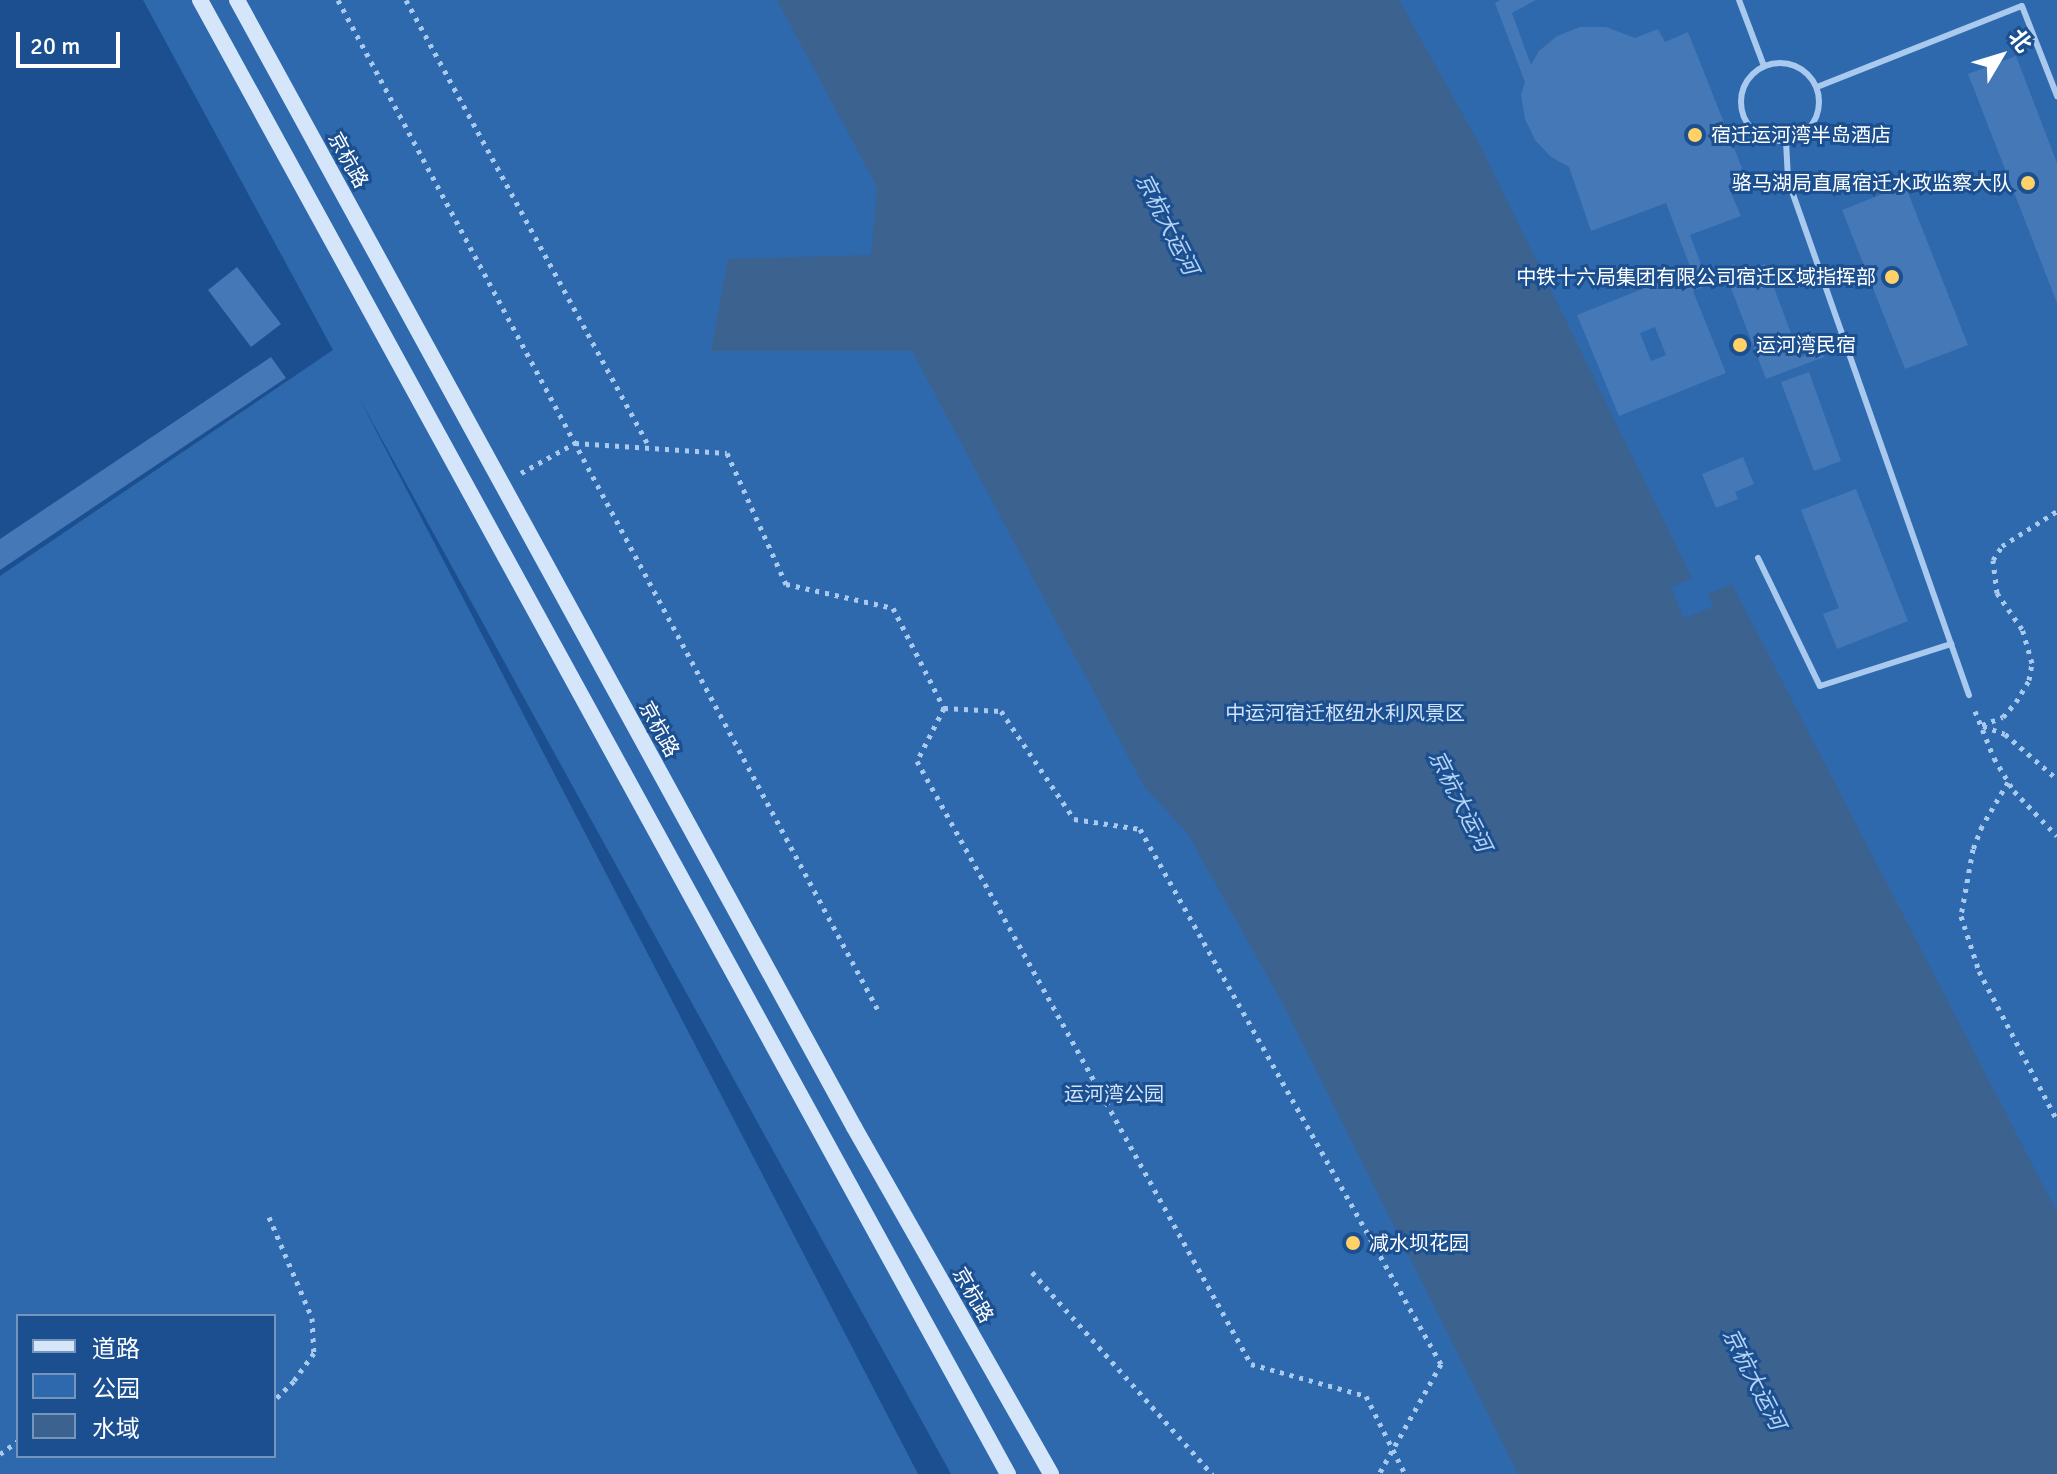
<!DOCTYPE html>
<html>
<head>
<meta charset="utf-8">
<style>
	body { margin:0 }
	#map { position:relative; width:2057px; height:1474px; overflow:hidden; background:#1b4f8f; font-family:Signika,"Noto Sans SC",sans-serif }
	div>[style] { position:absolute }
	.green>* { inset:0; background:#2e69ad }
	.water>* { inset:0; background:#3c6290 }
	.building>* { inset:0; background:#4478b7 }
	.path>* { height:5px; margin-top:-2.5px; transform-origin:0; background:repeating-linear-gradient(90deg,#a9c9ee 0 4px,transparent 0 10px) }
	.lane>* { height:6px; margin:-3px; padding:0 3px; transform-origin:3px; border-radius:3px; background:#a9c9ee }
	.lane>.ring { margin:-3px; padding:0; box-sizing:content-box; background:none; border:6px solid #a9c9ee; border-radius:50% }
	.secondary>* { height:16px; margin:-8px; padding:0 8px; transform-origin:8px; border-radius:8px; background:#d6e6fa }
	.dots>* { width:22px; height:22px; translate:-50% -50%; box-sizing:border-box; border:4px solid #1b4f8f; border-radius:50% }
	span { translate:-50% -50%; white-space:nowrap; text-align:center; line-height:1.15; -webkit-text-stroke:6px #1b4f8f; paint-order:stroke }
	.poi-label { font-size:20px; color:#fff }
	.left { translate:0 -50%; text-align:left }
	.right { translate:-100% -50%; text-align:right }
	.street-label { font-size:20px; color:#fff }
	.park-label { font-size:20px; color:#cfe3fa }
	.water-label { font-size:22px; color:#b5d3f5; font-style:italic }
	.legend { position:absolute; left:16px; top:1314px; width:260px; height:144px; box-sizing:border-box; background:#1b4f8f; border:2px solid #7695bc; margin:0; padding:10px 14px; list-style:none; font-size:24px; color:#fff }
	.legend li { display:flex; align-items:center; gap:16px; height:40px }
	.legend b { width:40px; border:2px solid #7695bc }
	.north { position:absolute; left:1961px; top:16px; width:80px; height:80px; -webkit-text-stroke:6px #1b4f8f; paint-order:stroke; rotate:52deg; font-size:22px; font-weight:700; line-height:32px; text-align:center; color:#fff }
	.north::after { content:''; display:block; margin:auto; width:28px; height:36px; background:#fff; clip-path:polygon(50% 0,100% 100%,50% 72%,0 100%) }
	.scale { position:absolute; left:16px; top:32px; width:104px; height:36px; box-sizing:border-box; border:4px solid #fff; border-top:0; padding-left:10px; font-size:24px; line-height:28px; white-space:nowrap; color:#fff; -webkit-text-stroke:6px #1b4f8f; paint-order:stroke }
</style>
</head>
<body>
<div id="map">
	<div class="green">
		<div style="clip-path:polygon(evenodd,143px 0,2057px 0,2057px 1474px,951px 1474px,358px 396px,918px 1474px,0 1474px,0 576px,333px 350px,143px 0,18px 1316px,274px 1316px,274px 1456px,18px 1456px,18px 1316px)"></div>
	</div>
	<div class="water">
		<div style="clip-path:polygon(777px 0,1399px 0,1480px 145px,1692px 578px,1671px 587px,1684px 618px,1713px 607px,1708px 594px,1732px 584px,2057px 1212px,2057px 1474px,1518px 1474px,1284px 1006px,1186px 831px,1145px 788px,912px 351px,711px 351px,728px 259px,871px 255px,877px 187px)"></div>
	</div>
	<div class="building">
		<div style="clip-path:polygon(evenodd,1500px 0,1536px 0,1512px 13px,1531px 65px,1539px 51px,1557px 36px,1580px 27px,1606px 27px,1635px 38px,1658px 29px,1665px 42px,1688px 32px,1746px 178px,1728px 186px,1741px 216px,1690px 235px,1705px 275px,1734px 264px,1738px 275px,1765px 264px,1800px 357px,1821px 349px,1824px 357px,1766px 379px,1727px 278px,1693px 291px,1726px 373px,1619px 416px,1577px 315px,1685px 272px,1688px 280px,1694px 277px,1666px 203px,1591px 231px,1569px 167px,1551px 157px,1535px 140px,1525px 119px,1521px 95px,1525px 82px,1495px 3px,1500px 0,1655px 327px,1666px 355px,1651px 361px,1640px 333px,1655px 327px)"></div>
		<div style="clip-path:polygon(2016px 56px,2057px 163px,2057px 303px,1968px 74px)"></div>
		<div style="clip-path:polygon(1905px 185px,1968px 345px,1905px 369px,1842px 210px)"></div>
		<div style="clip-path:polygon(237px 267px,281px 324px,251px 347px,208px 290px)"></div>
		<div style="clip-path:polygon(271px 357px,286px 378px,0 570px,0 539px)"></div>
		<div style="clip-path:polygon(1809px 372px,1841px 461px,1814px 471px,1781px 382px)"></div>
		<div style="clip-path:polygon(1743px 457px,1754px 484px,1735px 492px,1738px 499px,1716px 508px,1702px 474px)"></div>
		<div style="clip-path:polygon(1856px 489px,1908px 621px,1837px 649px,1823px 614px,1839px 608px,1801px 510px)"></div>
	</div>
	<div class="path">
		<div style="left:338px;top:0;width:1148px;rotate:61.87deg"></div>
		<div style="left:406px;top:0;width:510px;rotate:61.43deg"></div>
		<div style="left:521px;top:473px;width:62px;rotate:-29.1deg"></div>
		<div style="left:575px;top:443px;width:152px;rotate:3.8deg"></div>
		<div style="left:727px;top:453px;width:144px;rotate:65.8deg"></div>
		<div style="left:786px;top:584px;width:110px;rotate:12.6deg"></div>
		<div style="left:893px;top:608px;width:112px;rotate:63deg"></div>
		<div style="left:944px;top:708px;width:59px;rotate:117deg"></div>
		<div style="left:917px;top:761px;width:689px;rotate:61.02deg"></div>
		<div style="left:1251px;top:1364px;width:119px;rotate:15.5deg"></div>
		<div style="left:1366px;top:1396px;width:87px;rotate:63.4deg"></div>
		<div style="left:944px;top:708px;width:57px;rotate:3deg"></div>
		<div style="left:1001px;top:711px;width:130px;rotate:55.9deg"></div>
		<div style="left:1074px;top:819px;width:67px;rotate:8.6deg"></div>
		<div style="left:1140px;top:829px;width:614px;rotate:60.64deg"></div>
		<div style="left:1441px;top:1364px;width:126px;rotate:119.4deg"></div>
		<div style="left:1975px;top:711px;width:51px;rotate:68deg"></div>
		<div style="left:1994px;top:758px;width:39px;rotate:59deg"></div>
		<div style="left:2014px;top:791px;width:62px;rotate:46.3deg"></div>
		<div style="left:1982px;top:725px;width:22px;rotate:-21deg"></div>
		<div style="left:2003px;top:717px;width:20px;rotate:-49deg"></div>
		<div style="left:2016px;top:702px;width:26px;rotate:-59deg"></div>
		<div style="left:2029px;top:680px;width:17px;rotate:-80deg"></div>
		<div style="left:2032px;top:663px;width:35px;rotate:-106deg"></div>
		<div style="left:2022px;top:629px;width:44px;rotate:-124.8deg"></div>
		<div style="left:1997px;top:593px;width:33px;rotate:-97deg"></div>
		<div style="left:1993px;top:560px;width:17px;rotate:-57deg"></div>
		<div style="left:2002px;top:546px;width:65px;rotate:-32.5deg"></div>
		<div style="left:1983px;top:726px;width:23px;rotate:20deg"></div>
		<div style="left:2005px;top:734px;width:69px;rotate:40.9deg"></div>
		<div style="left:2008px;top:782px;width:51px;rotate:120.6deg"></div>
		<div style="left:1982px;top:826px;width:25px;rotate:111deg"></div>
		<div style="left:1973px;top:849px;width:68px;rotate:100.2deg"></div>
		<div style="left:1961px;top:916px;width:58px;rotate:71.9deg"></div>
		<div style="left:1979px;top:971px;width:168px;rotate:62.4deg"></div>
		<div style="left:269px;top:1217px;width:110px;rotate:66.9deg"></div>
		<div style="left:312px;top:1318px;width:35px;rotate:87deg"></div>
		<div style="left:314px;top:1353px;width:34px;rotate:126deg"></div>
		<div style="left:294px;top:1381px;width:28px;rotate:136deg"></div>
		<div style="left:1032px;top:1272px;width:271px;rotate:48.3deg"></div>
		<div style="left:0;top:1454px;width:22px;rotate:-36deg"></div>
	</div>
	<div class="lane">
		<div style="left:1739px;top:0;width:71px;rotate:69.3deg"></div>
		<div class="ring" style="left:1741px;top:63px;width:72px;height:72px"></div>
		<div style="left:1817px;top:87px;width:220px;rotate:-21.6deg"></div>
		<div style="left:2022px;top:6px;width:97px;rotate:68.7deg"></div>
		<div style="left:1786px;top:141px;width:39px;rotate:87deg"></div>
		<div style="left:1788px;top:180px;width:546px;rotate:70.64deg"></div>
		<div style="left:1758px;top:558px;width:142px;rotate:64.2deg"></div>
		<div style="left:1820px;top:686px;width:138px;rotate:-17.8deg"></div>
	</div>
	<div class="secondary">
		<div style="left:200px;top:0;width:1681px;rotate:61.27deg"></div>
		<div style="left:237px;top:0;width:1285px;rotate:61.3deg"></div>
		<div style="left:854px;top:1127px;width:399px;rotate:60.4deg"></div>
	</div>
	<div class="dots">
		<div style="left:1695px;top:135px;background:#ffd166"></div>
		<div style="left:2028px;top:183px;background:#ffd166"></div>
		<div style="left:1892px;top:277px;background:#ffd166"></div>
		<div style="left:1740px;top:345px;background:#ffd166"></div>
		<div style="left:1353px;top:1243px;background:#ffd166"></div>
	</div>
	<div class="poi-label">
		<span class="left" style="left:1711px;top:135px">宿迁运河湾半岛酒店</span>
		<span class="right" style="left:2012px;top:183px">骆马湖局直属宿迁水政监察大队</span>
		<span class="right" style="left:1876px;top:277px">中铁十六局集团有限公司宿迁区域指挥部</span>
		<span class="left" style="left:1756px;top:345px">运河湾民宿</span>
		<span class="left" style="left:1369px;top:1243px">减水坝花园</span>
	</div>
	<div class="street-label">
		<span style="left:348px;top:160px;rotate:61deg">京杭路</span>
		<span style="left:659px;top:729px;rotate:61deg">京杭路</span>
		<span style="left:973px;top:1295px;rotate:60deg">京杭路</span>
	</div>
	<div class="park-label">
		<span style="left:1345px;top:713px">中运河宿迁枢纽水利风景区</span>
		<span style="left:1114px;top:1094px">运河湾公园</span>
	</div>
	<div class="water-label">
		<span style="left:1167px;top:224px;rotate:63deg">京杭大运河</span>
		<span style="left:1460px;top:801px;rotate:63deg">京杭大运河</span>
		<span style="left:1754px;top:1379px;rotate:63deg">京杭大运河</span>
	</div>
	<ul class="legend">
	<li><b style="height:10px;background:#d6e6fa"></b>道路</li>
	<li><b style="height:22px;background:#2e69ad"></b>公园</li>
	<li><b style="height:22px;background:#3c6290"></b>水域</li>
	</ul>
	<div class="north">北</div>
	<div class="scale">20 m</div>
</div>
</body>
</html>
